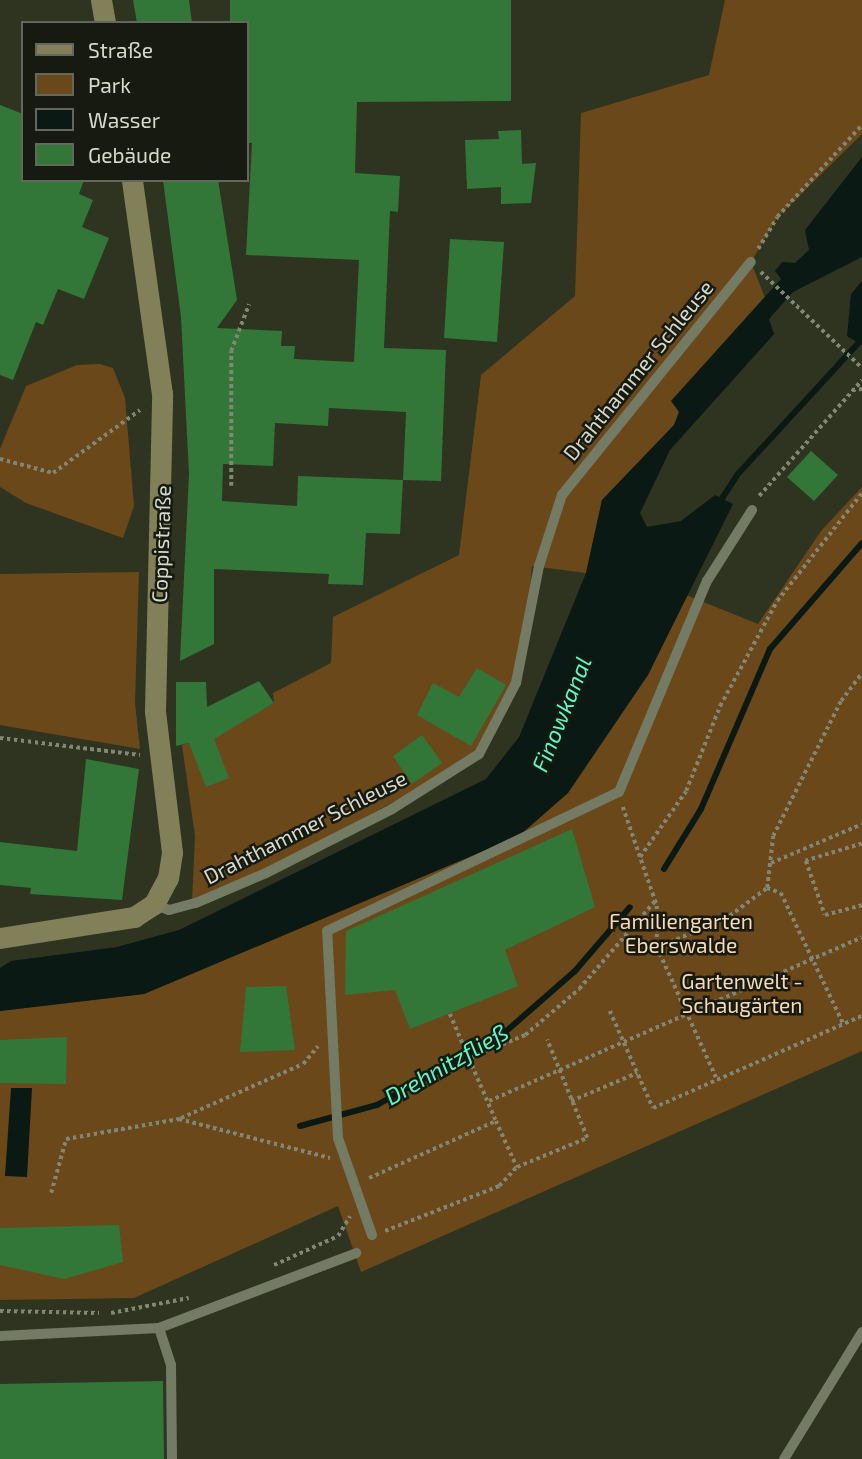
<!DOCTYPE html>
<html>
<head>
<meta charset="utf-8">
<style>
	body { margin:0 }
	#map { position:relative; width:862px; height:1459px; overflow:hidden; background:#2e341f; font-family:"Exo 2",sans-serif }
	div>[style] { position:absolute }
	.green>* { inset:0; background:#6a481a }
	.water>* { inset:0; background:#0a1914 }
	.stream>* { height:6px; margin:-3px; padding:0 3px; transform-origin:3px; border-radius:3px; background:#0a1914 }
	.building>* { inset:0; background:#327738 }
	.path>* { height:3.5px; margin-top:-1.75px; transform-origin:0; background:repeating-linear-gradient(90deg,#818675 0 3.5px,transparent 0 7px) }
	.service>* { height:10px; margin:-5px; padding:0 5px; transform-origin:5px; border-radius:5px; background:#747b64 }
	.secondary>* { height:21px; margin:-10.5px; padding:0 10.5px; transform-origin:10.5px; border-radius:10.5px; background:#818059 }
	span { translate:-50% -50%; white-space:nowrap; text-align:center; line-height:1.15; -webkit-text-stroke:5px #171a11; paint-order:stroke }
	.street-label { font-size:21px; color:#d6dacd }
	.park-label { font-size:21px; color:#f9dab6 }
	.water-label { font-size:23px; color:#5cf9cb; font-style:italic }
	.legend { position:absolute; left:21px; top:21px; width:228px; height:161px; box-sizing:border-box; background:#171a11; border:2px solid #63675c; margin:0; padding:9px 12px; list-style:none; font-size:21px; color:#d6dacd }
	.legend li { display:flex; align-items:center; gap:14px; height:35px }
	.legend b { width:35px; border:2px solid #63675c }
</style>
</head>
<body>
<div id="map">
	<div class="green">
		<div style="clip-path:polygon(725px 0,862px 0,862px 134px,777px 218px,751px 262px,765px 298px,672px 400px,679px 412px,674px 425px,602px 500px,586px 573px,532px 566px,523px 670px,485px 753px,289px 858px,192px 902px,195px 836px,182px 745px,223px 733px,274px 703px,273px 693px,331px 663px,333px 617px,459px 555px,481px 375px,575px 296px,581px 113px,709px 75px)"></div>
		<div style="clip-path:polygon(100px 364px,113px 368px,125px 398px,134px 506px,123px 538px,26px 503px,0 487px,0 449px,26px 386px,77px 365px)"></div>
		<div style="clip-path:polygon(862px 487px,862px 1051px,361px 1272px,338px 1206px,134px 1298px,0 1300px,0 1011px,144px 994px,519px 836px,648px 675px,686px 595px,758px 624px,821px 531px)"></div>
		<div style="clip-path:polygon(139px 572px,135px 703px,140px 749px,0 725px,0 574px)"></div>
	</div>
	<div class="water">
		<div style="clip-path:polygon(862px 157px,862px 257px,793px 292px,769px 319px,774px 334px,670px 450px,640px 513px,647px 527px,681px 521px,715px 495px,733px 504px,648px 675px,568px 793px,519px 836px,144px 994px,0 1011px,0 968px,11px 961px,117px 947px,179px 930px,486px 779px,519px 737px,586px 573px,602px 500px,674px 425px,679px 412px,671px 401px,781px 279px,775px 271px,782px 262px,795px 263px,809px 250px,805px 230px)"></div>
		<div style="clip-path:polygon(862px 281px,862px 345px,847px 336px,851px 294px)"></div>
		<div style="clip-path:polygon(11px 1088px,32px 1088px,27px 1177px,5px 1176px)"></div>
	</div>
	<div class="stream">
		<div style="left:719px;top:503px;width:33px;rotate:-57deg"></div>
		<div style="left:737px;top:475px;width:185px;rotate:-47.4deg"></div>
		<div style="left:664px;top:869px;width:70px;rotate:-58.3deg"></div>
		<div style="left:701px;top:809px;width:174px;rotate:-66.7deg"></div>
		<div style="left:770px;top:649px;width:140px;rotate:-49deg"></div>
		<div style="left:300px;top:1126px;width:80px;rotate:-15.3deg"></div>
		<div style="left:377px;top:1105px;width:145px;rotate:-29.4deg"></div>
		<div style="left:503px;top:1034px;width:96px;rotate:-41.2deg"></div>
		<div style="left:575px;top:971px;width:84px;rotate:-49.3deg"></div>
	</div>
	<div class="building">
		<div style="clip-path:polygon(133px 0,189px 0,192px 23px,137px 23px)"></div>
		<div style="clip-path:polygon(evenodd,230px 0,511px 0,511px 101px,357px 102px,355px 173px,400px 176px,398px 212px,390px 211px,384px 348px,446px 350px,441px 481px,403px 480px,400px 534px,366px 533px,363px 585px,328px 584px,329px 574px,214px 569px,214px 644px,180px 661px,189px 474px,181px 317px,163px 180px,218px 180px,237px 300px,217px 328px,282px 331px,281px 346px,295px 346px,294px 359px,354px 362px,359px 260px,246px 255px,252px 143px,247px 143px,247px 23px,230px 23px,230px 0,329px 408px,406px 412px,403px 480px,298px 476px,297px 506px,222px 501px,223px 464px,273px 466px,275px 423px,328px 426px,329px 408px)"></div>
		<div style="clip-path:polygon(0 105px,23px 114px,23px 180px,84px 180px,79px 194px,93px 200px,82px 227px,109px 238px,84px 299px,58px 289px,43px 325px,36px 322px,13px 380px,0 375px)"></div>
		<div style="clip-path:polygon(521px 130px,522px 164px,536px 163px,531px 203px,501px 204px,501px 187px,467px 189px,465px 140px,499px 139px,498px 131px)"></div>
		<div style="clip-path:polygon(450px 239px,504px 242px,497px 342px,444px 338px)"></div>
		<div style="clip-path:polygon(811px 451px,838px 475px,814px 501px,787px 477px)"></div>
		<div style="clip-path:polygon(477px 668px,506px 685px,471px 746px,417px 715px,433px 683px,459px 697px)"></div>
		<div style="clip-path:polygon(259px 681px,274px 703px,214px 739px,229px 778px,206px 787px,189px 743px,176px 746px,176px 682px,206px 682px,207px 707px)"></div>
		<div style="clip-path:polygon(422px 735px,442px 763px,412px 784px,393px 756px)"></div>
		<div style="clip-path:polygon(86px 759px,139px 769px,122px 900px,30px 894px,31px 888px,0 885px,0 842px,77px 851px)"></div>
		<div style="clip-path:polygon(572px 829px,595px 907px,505px 950px,518px 986px,410px 1029px,395px 990px,345px 995px,346px 931px)"></div>
		<div style="clip-path:polygon(286px 986px,295px 1050px,240px 1052px,246px 987px)"></div>
		<div style="clip-path:polygon(67px 1037px,66px 1084px,0 1083px,0 1040px)"></div>
		<div style="clip-path:polygon(119px 1225px,123px 1262px,64px 1279px,0 1265px,0 1228px)"></div>
		<div style="clip-path:polygon(163px 1381px,164px 1459px,0 1459px,0 1384px)"></div>
	</div>
	<div class="path">
		<div style="left:758px;top:249px;width:37px;rotate:-59deg"></div>
		<div style="left:777px;top:217px;width:125px;rotate:-47.3deg"></div>
		<div style="left:761px;top:272px;width:139px;rotate:43.5deg"></div>
		<div style="left:852px;top:390px;width:10px;rotate:-6deg"></div>
		<div style="left:0;top:459px;width:55px;rotate:14.8deg"></div>
		<div style="left:53px;top:473px;width:107px;rotate:-35.9deg"></div>
		<div style="left:231px;top:486px;width:135px;rotate:-90deg"></div>
		<div style="left:231px;top:351px;width:50px;rotate:-69deg"></div>
		<div style="left:759px;top:496px;width:155px;rotate:-48.4deg"></div>
		<div style="left:0;top:738px;width:141px;rotate:6.9deg"></div>
		<div style="left:623px;top:807px;width:105px;rotate:71deg"></div>
		<div style="left:657px;top:906px;width:41px;rotate:90deg"></div>
		<div style="left:657px;top:947px;width:143px;rotate:65.6deg"></div>
		<div style="left:862px;top:844px;width:59px;rotate:163.1deg"></div>
		<div style="left:806px;top:861px;width:57px;rotate:70.6deg"></div>
		<div style="left:825px;top:915px;width:38px;rotate:-15deg"></div>
		<div style="left:640px;top:857px;width:80px;rotate:-55.1deg"></div>
		<div style="left:686px;top:791px;width:92px;rotate:-68.2deg"></div>
		<div style="left:720px;top:706px;width:119px;rotate:-61.5deg"></div>
		<div style="left:777px;top:601px;width:137px;rotate:-51.8deg"></div>
		<div style="left:771px;top:863px;width:99px;rotate:-23.2deg"></div>
		<div style="left:767px;top:888px;width:15px;rotate:20deg"></div>
		<div style="left:781px;top:893px;width:144px;rotate:64.5deg"></div>
		<div style="left:657px;top:947px;width:72px;rotate:-21.9deg"></div>
		<div style="left:724px;top:920px;width:54px;rotate:-36.7deg"></div>
		<div style="left:767px;top:888px;width:52px;rotate:-83.4deg"></div>
		<div style="left:773px;top:836px;width:151px;rotate:-63.3deg"></div>
		<div style="left:841px;top:701px;width:35px;rotate:-53deg"></div>
		<div style="left:610px;top:1011px;width:106px;rotate:66.1deg"></div>
		<div style="left:653px;top:1108px;width:228px;rotate:-23.8deg"></div>
		<div style="left:450px;top:1014px;width:116px;rotate:66.7deg"></div>
		<div style="left:470px;top:1058px;width:60px;rotate:-22.7deg"></div>
		<div style="left:525px;top:1035px;width:71px;rotate:-40.4deg"></div>
		<div style="left:579px;top:989px;width:116px;rotate:-49.2deg"></div>
		<div style="left:489px;top:1101px;width:407px;rotate:-23.7deg"></div>
		<div style="left:571px;top:1101px;width:72px;rotate:-23deg"></div>
		<div style="left:181px;top:1118px;width:133px;rotate:-23.9deg"></div>
		<div style="left:303px;top:1064px;width:23px;rotate:-50deg"></div>
		<div style="left:369px;top:1178px;width:139px;rotate:-24.2deg"></div>
		<div style="left:496px;top:1121px;width:51px;rotate:65.5deg"></div>
		<div style="left:51px;top:1193px;width:56px;rotate:-74.5deg"></div>
		<div style="left:66px;top:1139px;width:115px;rotate:-10deg"></div>
		<div style="left:179px;top:1119px;width:156px;rotate:14.5deg"></div>
		<div style="left:385px;top:1231px;width:123px;rotate:-21.5deg"></div>
		<div style="left:499px;top:1186px;width:26px;rotate:-47deg"></div>
		<div style="left:517px;top:1167px;width:76px;rotate:-22.5deg"></div>
		<div style="left:587px;top:1138px;width:106px;rotate:-112.2deg"></div>
		<div style="left:274px;top:1265px;width:70px;rotate:-24.4deg"></div>
		<div style="left:338px;top:1236px;width:23px;rotate:-59deg"></div>
		<div style="left:0;top:1311px;width:99px;rotate:1.2deg"></div>
		<div style="left:111px;top:1313px;width:79px;rotate:-10.9deg"></div>
	</div>
	<div class="service">
		<div style="left:154px;top:904px;width:16px;rotate:22deg"></div>
		<div style="left:169px;top:910px;width:28px;rotate:-15deg"></div>
		<div style="left:196px;top:903px;width:76px;rotate:-23.2deg"></div>
		<div style="left:266px;top:873px;width:141px;rotate:-26.9deg"></div>
		<div style="left:392px;top:809px;width:103px;rotate:-32.3deg"></div>
		<div style="left:479px;top:754px;width:80px;rotate:-62.5deg"></div>
		<div style="left:516px;top:683px;width:119px;rotate:-78.9deg"></div>
		<div style="left:539px;top:566px;width:75px;rotate:-72.1deg"></div>
		<div style="left:562px;top:495px;width:300px;rotate:-51deg"></div>
		<div style="left:372px;top:1235px;width:103px;rotate:-109.3deg"></div>
		<div style="left:338px;top:1138px;width:207px;rotate:-93deg"></div>
		<div style="left:327px;top:931px;width:323px;rotate:-25.5deg"></div>
		<div style="left:619px;top:792px;width:229px;rotate:-67.4deg"></div>
		<div style="left:707px;top:581px;width:84px;rotate:-57.6deg"></div>
		<div style="left:159px;top:1328px;width:39px;rotate:72deg"></div>
		<div style="left:171px;top:1365px;width:94px;rotate:89.4deg"></div>
		<div style="left:0;top:1336px;width:159px;rotate:-2.9deg"></div>
		<div style="left:159px;top:1328px;width:211px;rotate:-20.8deg"></div>
		<div style="left:784px;top:1459px;width:149px;rotate:-58.4deg"></div>
	</div>
	<div class="secondary">
		<div style="left:101px;top:0;width:23px;rotate:80deg"></div>
		<div style="left:0;top:938px;width:136px;rotate:-8.9deg"></div>
		<div style="left:134px;top:917px;width:24px;rotate:-33deg"></div>
		<div style="left:154px;top:904px;width:30px;rotate:-62deg"></div>
		<div style="left:168px;top:878px;width:26px;rotate:-81deg"></div>
		<div style="left:172px;top:852px;width:142px;rotate:-96.9deg"></div>
		<div style="left:155px;top:711px;width:317px;rotate:-88.7deg"></div>
		<div style="left:162px;top:394px;width:216px;rotate:-98deg"></div>
	</div>
	<div class="street-label">
		<span style="left:638px;top:370px;rotate:-51deg">Drahthammer Schleuse</span>
		<span style="left:161px;top:544px;rotate:-88deg">Coppistraße</span>
		<span style="left:305px;top:827px;rotate:-27deg">Drahthammer Schleuse</span>
	</div>
	<div class="park-label">
		<span style="left:681px;top:933px">Familiengarten<br>Eberswalde</span>
		<span style="left:742px;top:993px">Gartenwelt -<br>Schaugärten</span>
	</div>
	<div class="water-label">
		<span style="left:561px;top:714px;rotate:-68deg">Finowkanal</span>
		<span style="left:446px;top:1064px;rotate:-30deg">Drehnitzfließ</span>
	</div>
	<ul class="legend">
	<li><b style="height:9px;background:#818059"></b>Straße</li>
	<li><b style="height:19px;background:#6a481a"></b>Park</li>
	<li><b style="height:19px;background:#0a1914"></b>Wasser</li>
	<li><b style="height:19px;background:#327738"></b>Gebäude</li>
	</ul>
</div>
</body>
</html>
